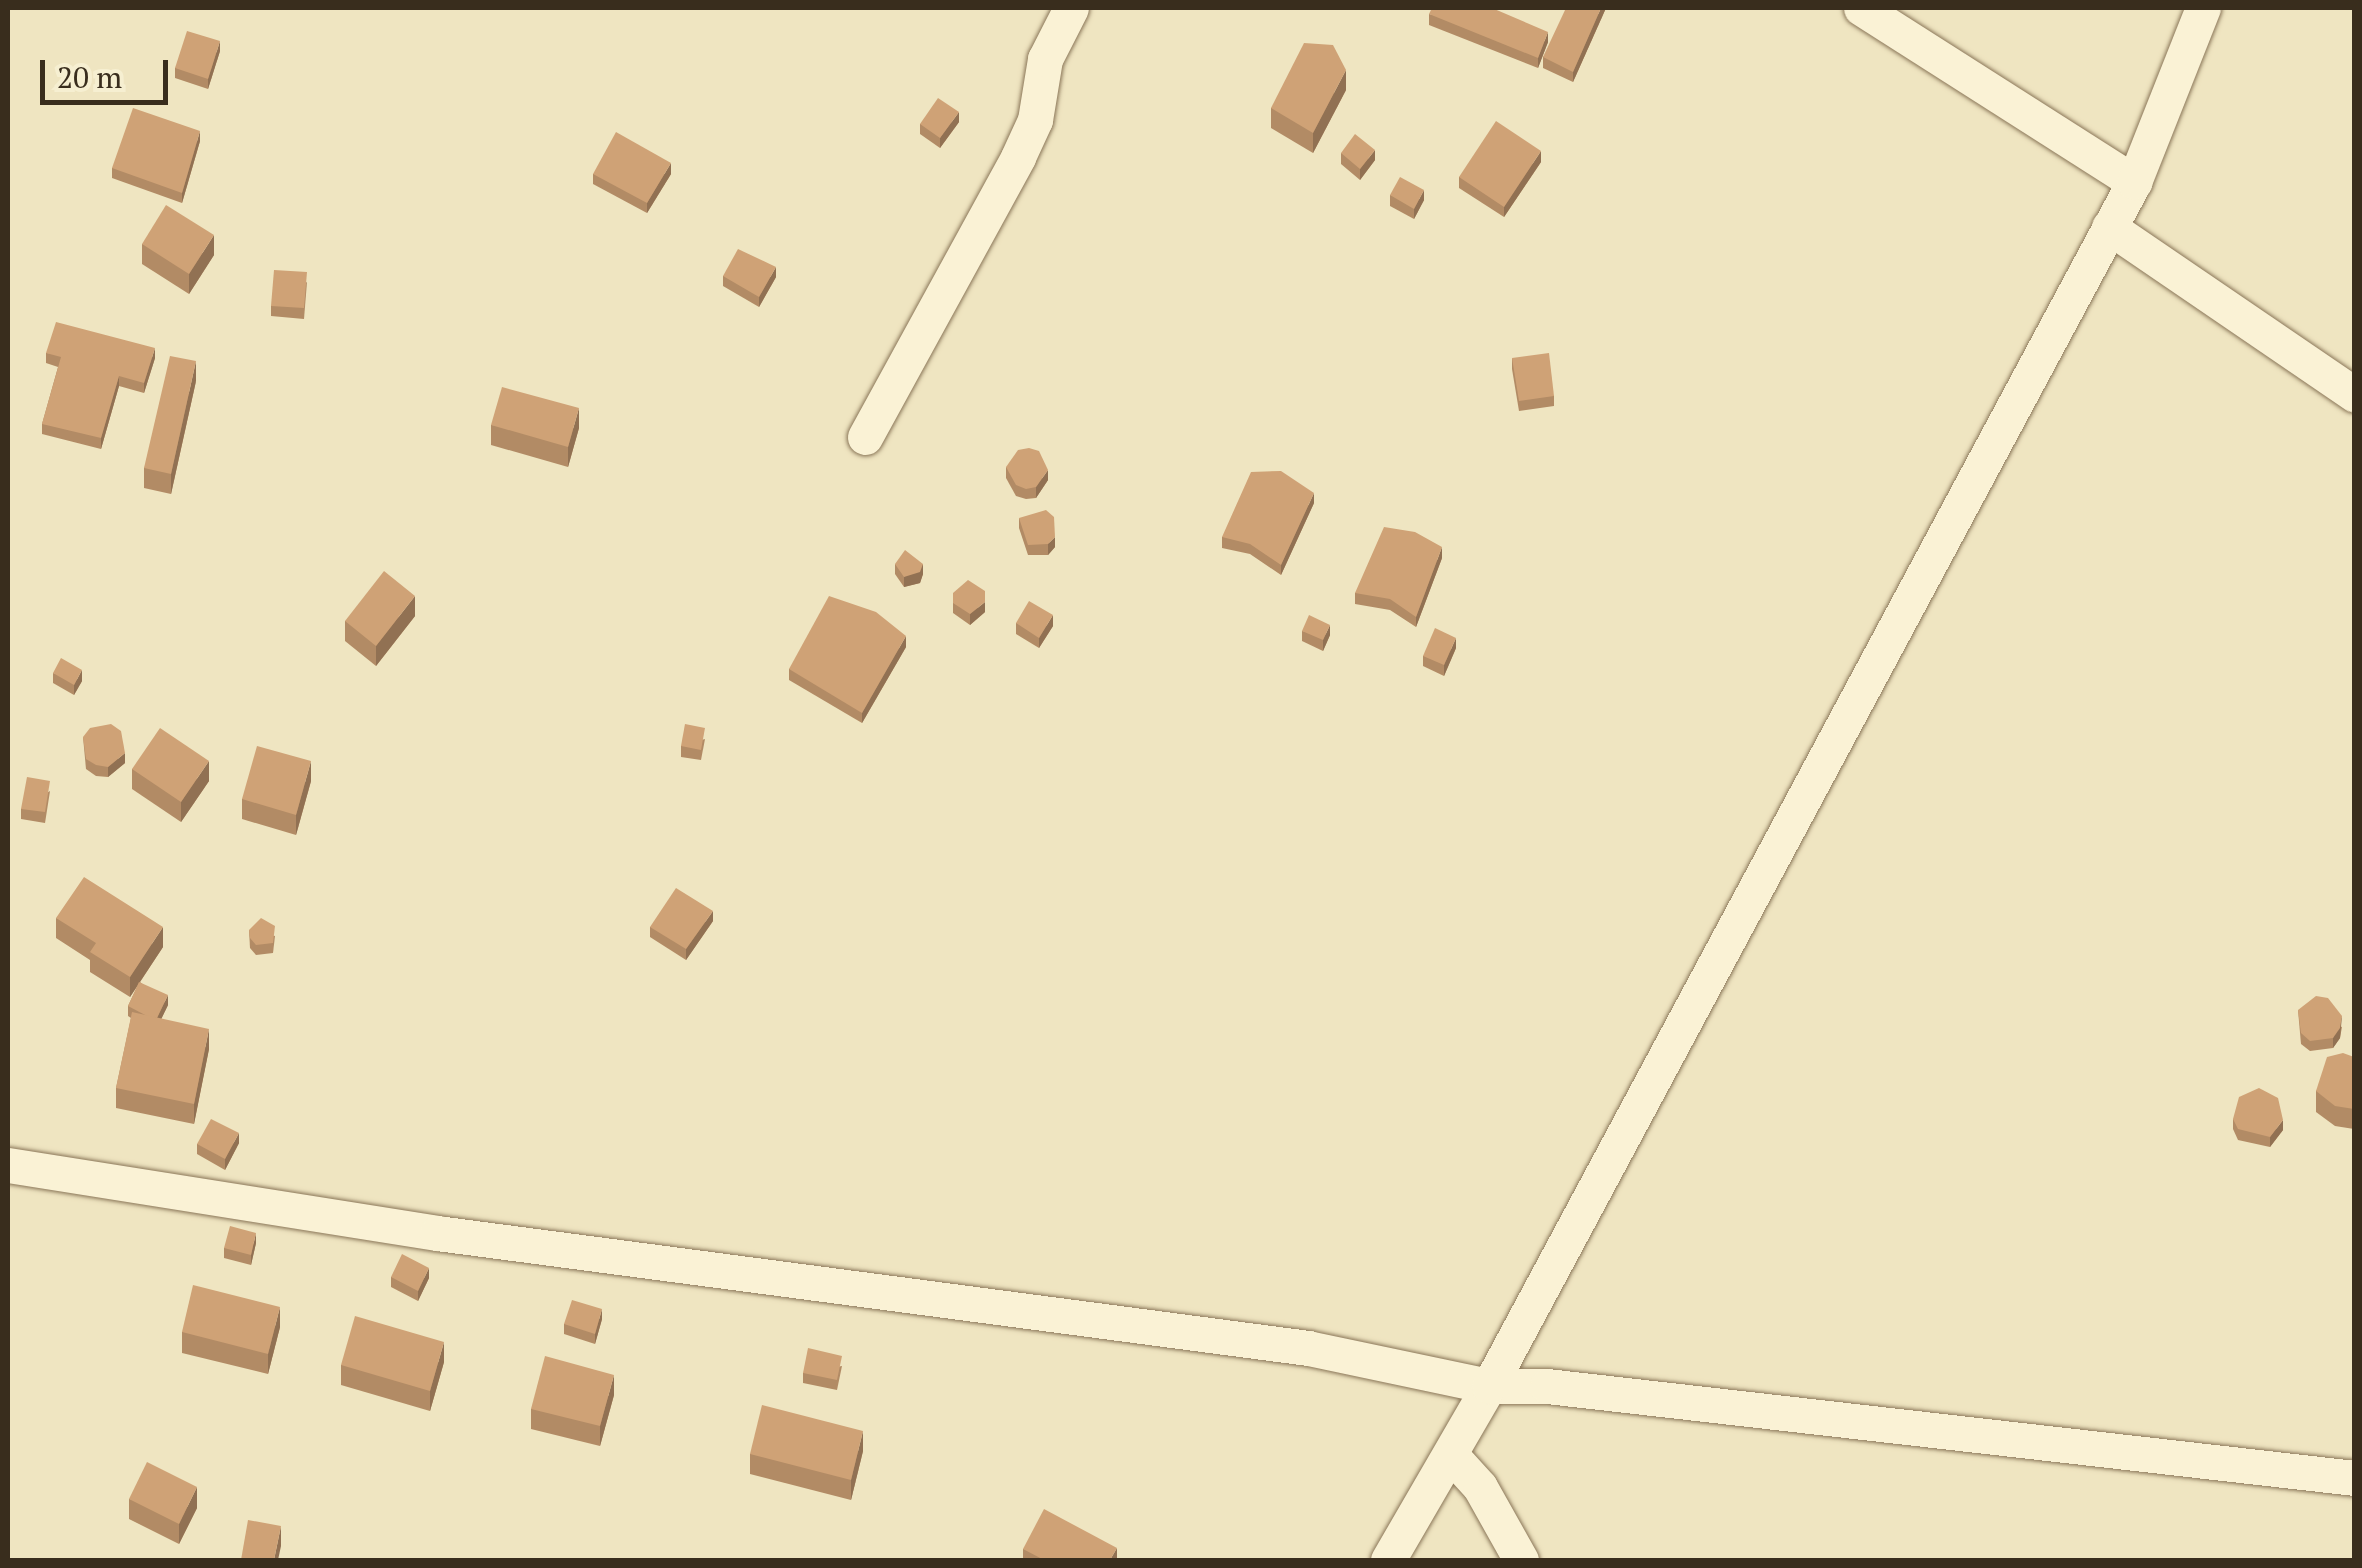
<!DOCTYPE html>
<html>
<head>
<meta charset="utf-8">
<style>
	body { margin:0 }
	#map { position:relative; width:2362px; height:1568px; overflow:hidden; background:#efe5c1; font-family:"PT Serif",serif }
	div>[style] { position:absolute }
	.roads { filter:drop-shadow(0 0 2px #8a7658) drop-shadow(0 0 2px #8a7658) }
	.minor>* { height:35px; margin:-17.5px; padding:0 17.5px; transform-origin:17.5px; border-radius:17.5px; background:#faf2d5 }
	.wall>* { inset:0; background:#b28b65 }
	.shaded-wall>* { inset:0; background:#917153 }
	.building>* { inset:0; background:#cfa276 }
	span { translate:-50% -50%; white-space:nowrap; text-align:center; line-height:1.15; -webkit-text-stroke:9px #f6efd1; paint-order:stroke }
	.frame { position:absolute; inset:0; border:10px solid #392d1d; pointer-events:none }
	.scale { position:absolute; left:40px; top:60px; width:128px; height:45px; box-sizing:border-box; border:5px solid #392d1d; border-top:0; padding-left:12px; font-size:30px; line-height:35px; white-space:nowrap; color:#392d1d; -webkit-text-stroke:8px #f6efd1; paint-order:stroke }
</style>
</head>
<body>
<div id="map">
	<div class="roads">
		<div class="minor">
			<div style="left:1861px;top:8px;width:324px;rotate:32.5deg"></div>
			<div style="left:2109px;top:227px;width:297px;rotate:34.3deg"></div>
			<div style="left:865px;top:437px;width:319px;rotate:-61.3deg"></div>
			<div style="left:1018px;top:157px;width:41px;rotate:-65.3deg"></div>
			<div style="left:1035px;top:120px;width:62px;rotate:-80.7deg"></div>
			<div style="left:1045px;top:59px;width:57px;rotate:-63deg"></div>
			<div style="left:8px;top:1165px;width:434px;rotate:9deg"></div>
			<div style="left:437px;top:1233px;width:879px;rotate:7.52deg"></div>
			<div style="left:1308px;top:1348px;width:185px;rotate:11.9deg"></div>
			<div style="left:1489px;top:1386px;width:58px"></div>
			<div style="left:1547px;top:1386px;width:812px;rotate:6.5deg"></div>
			<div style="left:1451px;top:1455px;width:43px;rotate:47.8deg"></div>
			<div style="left:1480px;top:1487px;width:84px;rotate:60.7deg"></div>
			<div style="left:1388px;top:1560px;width:201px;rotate:-59.9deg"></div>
			<div style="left:1489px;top:1386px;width:1366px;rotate:-61.82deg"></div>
			<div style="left:2134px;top:182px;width:187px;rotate:-68.4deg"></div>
		</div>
	</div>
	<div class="wall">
		<div style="clip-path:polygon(1606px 8px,1573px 82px,1543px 68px,1543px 57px)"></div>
		<div style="clip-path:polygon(1429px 14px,1548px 42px,1538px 68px,1429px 25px)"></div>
		<div style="clip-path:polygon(220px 51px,208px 89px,175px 78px,175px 68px)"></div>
		<div style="clip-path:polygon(1346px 90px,1313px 153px,1271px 128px,1271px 108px)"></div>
		<div style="clip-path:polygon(959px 122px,940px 148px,920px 134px,920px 124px)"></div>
		<div style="clip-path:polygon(200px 141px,182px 203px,112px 178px,112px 168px)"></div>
		<div style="clip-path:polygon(1341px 153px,1375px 160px,1360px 180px,1341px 164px)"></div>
		<div style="clip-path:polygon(1541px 162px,1504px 217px,1459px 188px,1459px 177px)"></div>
		<div style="clip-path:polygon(593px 174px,671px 174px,647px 213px,593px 184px)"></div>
		<div style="clip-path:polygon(1390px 195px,1424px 200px,1414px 219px,1390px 206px)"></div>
		<div style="clip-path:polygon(142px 244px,214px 255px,189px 294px,142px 264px)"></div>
		<div style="clip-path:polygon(723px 276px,776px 277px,759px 307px,723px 286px)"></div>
		<div style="clip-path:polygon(307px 282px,304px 319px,271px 316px,271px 306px)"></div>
		<div style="clip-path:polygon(46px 353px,155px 358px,144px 393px,119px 386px,101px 449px,42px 434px,42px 424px,58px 367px,46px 363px)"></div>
		<div style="clip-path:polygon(1512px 358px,1554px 396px,1554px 406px,1519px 411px,1512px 369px)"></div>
		<div style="clip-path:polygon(196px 381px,171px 494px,144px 488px,144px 468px)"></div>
		<div style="clip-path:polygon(491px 425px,579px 428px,568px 467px,491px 445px)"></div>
		<div style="clip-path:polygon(1006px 467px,1048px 480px,1036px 498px,1026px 499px,1016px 496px,1006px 478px)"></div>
		<div style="clip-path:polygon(1314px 503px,1281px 575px,1250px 554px,1222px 548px,1222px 537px)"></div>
		<div style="clip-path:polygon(1019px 518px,1055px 547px,1048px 555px,1028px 555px,1019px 528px)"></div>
		<div style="clip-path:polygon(1442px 558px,1416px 627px,1390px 610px,1355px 604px,1355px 593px)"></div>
		<div style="clip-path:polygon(895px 564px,923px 574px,920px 583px,904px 587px,895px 574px)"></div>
		<div style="clip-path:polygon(953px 593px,985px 612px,970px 625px,953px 613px)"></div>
		<div style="clip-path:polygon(415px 616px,376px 666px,345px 641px,345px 621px)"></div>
		<div style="clip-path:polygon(1016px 623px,1053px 626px,1039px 648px,1016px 634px)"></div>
		<div style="clip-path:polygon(1302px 631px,1330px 635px,1323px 651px,1302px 641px)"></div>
		<div style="clip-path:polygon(906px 647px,862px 723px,789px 680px,789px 669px)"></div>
		<div style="clip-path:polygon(1456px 648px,1444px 676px,1423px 666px,1423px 656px)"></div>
		<div style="clip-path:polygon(53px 673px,82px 681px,74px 695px,53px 683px)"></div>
		<div style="clip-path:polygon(83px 737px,125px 763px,108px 777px,96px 776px,86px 769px)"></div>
		<div style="clip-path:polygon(705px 739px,701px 760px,681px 757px,681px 746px)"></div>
		<div style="clip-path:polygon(132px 769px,209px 781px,181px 822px,132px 789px)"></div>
		<div style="clip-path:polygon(311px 781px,296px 835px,242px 819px,242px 799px)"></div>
		<div style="clip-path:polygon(50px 791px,45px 823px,21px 819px,21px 809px)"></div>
		<div style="clip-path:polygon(56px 918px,163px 947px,140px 982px,168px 1005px,161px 1019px,209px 1049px,194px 1124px,116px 1108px,116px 1088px,131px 1018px,128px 1016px,128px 1006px,138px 985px,130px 997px,90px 972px,90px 960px,56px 938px)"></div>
		<div style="clip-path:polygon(713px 921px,686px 960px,650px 937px,650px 927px)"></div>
		<div style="clip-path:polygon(249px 930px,275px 936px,273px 953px,256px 955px,250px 948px)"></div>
		<div style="clip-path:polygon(2298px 1010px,2342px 1027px,2340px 1038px,2333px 1048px,2310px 1051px,2301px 1044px)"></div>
		<div style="clip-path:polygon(2354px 1057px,2354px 1129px,2335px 1126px,2316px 1112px,2316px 1091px)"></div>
		<div style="clip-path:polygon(2233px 1119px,2283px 1130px,2270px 1147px,2238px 1140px,2233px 1129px)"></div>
		<div style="clip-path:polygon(239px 1143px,225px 1170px,197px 1154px,197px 1144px)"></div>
		<div style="clip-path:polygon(256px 1243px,251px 1265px,224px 1258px,224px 1248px)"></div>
		<div style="clip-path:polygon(391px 1277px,429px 1278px,418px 1301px,391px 1287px)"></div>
		<div style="clip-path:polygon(602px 1319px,595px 1344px,564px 1334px,564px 1324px)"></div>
		<div style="clip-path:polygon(280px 1327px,268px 1374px,182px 1353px,182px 1332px)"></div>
		<div style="clip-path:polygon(444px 1362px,430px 1411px,341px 1385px,341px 1365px)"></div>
		<div style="clip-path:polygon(842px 1366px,837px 1390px,803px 1383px,803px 1373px)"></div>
		<div style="clip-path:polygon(614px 1395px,600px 1446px,531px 1429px,531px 1409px)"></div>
		<div style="clip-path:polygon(863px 1451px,851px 1500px,750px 1474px,750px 1454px)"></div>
		<div style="clip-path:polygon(129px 1499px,197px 1508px,179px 1544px,129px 1519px)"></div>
		<div style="clip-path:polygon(1023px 1549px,1117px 1560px,1023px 1560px)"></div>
	</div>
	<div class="shaded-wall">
		<div style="clip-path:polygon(1601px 8px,1606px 8px,1573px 82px,1573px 72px)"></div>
		<div style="clip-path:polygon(1548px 32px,1548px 42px,1538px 68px,1538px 58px)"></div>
		<div style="clip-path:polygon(220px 41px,220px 51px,208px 89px,208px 79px)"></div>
		<div style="clip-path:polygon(1346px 70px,1346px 90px,1313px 153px,1313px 133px)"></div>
		<div style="clip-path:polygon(959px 112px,959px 122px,940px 148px,940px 138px)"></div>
		<div style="clip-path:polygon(200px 131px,200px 141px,182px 203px,182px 193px)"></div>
		<div style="clip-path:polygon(1375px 150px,1375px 160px,1360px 180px,1360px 169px)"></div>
		<div style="clip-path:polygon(1541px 151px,1541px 162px,1504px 217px,1504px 207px)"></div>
		<div style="clip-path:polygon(671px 163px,671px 174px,647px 213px,647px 203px)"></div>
		<div style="clip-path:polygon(1424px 190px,1424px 200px,1414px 219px,1414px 209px)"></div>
		<div style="clip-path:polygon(214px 235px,214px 255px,189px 294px,189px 274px)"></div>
		<div style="clip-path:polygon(776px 267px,776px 277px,759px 307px,759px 297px)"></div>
		<div style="clip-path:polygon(155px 348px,155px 358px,144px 393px,144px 383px)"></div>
		<div style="clip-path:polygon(196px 361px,196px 381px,171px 494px,171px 474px)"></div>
		<div style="clip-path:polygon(119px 376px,119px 386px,101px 449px,101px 438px)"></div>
		<div style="clip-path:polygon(579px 408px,579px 428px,568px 467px,568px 447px)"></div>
		<div style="clip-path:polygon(1048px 470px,1048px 480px,1036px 498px,1036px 487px)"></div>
		<div style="clip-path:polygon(1314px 493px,1314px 503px,1281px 575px,1281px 565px)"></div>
		<div style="clip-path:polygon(1055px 537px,1055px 547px,1048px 555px,1048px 544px)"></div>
		<div style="clip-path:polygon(1442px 547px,1442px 558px,1416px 627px,1416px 617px)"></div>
		<div style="clip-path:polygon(923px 564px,923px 574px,920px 583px,904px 587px,904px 577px)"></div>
		<div style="clip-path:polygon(415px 596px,415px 616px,376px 666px,376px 646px)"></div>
		<div style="clip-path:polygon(985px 602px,985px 612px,970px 625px,970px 614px)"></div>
		<div style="clip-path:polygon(1053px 615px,1053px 626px,1039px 648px,1039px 638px)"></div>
		<div style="clip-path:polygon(1330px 625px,1330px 635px,1323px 651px,1323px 640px)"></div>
		<div style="clip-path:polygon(906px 636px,906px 647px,862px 723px,862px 713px)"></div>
		<div style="clip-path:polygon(1456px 638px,1456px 648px,1444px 676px,1444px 665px)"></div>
		<div style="clip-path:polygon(82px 670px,82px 681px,74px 695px,74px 685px)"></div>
		<div style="clip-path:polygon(125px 753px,125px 763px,108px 777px,108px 767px)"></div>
		<div style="clip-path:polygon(209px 761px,209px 781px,181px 822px,181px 802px)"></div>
		<div style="clip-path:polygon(311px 761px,311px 781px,296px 835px,296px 815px)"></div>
		<div style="clip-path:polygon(713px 911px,713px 921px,686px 960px,686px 949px)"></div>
		<div style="clip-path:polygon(163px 927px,163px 947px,130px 997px,130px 977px)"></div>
		<div style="clip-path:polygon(168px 995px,168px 1005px,156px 1030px,156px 1020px)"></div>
		<div style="clip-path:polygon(2342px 1016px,2340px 1038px,2333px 1048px,2333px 1038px)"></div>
		<div style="clip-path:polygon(209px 1029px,209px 1049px,194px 1124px,194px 1104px)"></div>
		<div style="clip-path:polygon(2283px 1120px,2283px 1130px,2270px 1147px,2270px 1137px)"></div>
		<div style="clip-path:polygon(239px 1133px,239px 1143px,225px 1170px,225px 1159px)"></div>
		<div style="clip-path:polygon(256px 1233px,256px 1243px,251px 1265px,251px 1255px)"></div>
		<div style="clip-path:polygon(429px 1268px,429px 1278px,418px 1301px,418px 1291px)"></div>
		<div style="clip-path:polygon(280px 1307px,280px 1327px,268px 1374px,268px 1354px)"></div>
		<div style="clip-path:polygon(602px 1309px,602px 1319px,595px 1344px,595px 1334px)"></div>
		<div style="clip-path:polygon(444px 1342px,444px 1362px,430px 1411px,430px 1391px)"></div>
		<div style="clip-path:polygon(614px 1375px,614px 1395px,600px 1446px,600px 1426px)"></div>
		<div style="clip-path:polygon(863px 1431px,863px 1451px,851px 1500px,851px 1480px)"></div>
		<div style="clip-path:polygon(197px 1487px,197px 1508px,179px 1544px,179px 1524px)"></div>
		<div style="clip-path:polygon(281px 1526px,281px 1546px,278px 1560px,274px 1560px)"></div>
		<div style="clip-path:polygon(1117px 1548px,1117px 1560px,1110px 1560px)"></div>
	</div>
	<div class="building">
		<div style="clip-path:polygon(1432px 8px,1492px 8px,1548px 32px,1538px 58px,1429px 14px)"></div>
		<div style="clip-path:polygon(1566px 8px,1601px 8px,1573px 72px,1543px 57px)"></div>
		<div style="clip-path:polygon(187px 31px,220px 41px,208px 79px,175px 68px)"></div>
		<div style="clip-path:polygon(1304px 43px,1333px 45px,1346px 70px,1313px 133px,1271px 108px)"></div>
		<div style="clip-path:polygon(938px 98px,959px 112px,940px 138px,920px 124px)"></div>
		<div style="clip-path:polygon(133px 108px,200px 131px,182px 193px,112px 168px)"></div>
		<div style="clip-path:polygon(1496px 121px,1541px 151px,1504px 207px,1459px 177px)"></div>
		<div style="clip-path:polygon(616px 132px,671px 163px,647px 203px,593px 174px)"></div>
		<div style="clip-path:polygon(1355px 134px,1375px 150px,1360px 169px,1341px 153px)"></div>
		<div style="clip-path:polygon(1400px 177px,1424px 190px,1414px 209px,1390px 195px)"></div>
		<div style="clip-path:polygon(166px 205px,214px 235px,189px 274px,142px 244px)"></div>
		<div style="clip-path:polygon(738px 249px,776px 267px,759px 297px,723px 276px)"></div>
		<div style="clip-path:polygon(274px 270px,307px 272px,304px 308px,271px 306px)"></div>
		<div style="clip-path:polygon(56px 322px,155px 348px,144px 383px,119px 376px,101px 438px,42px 424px,61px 357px,46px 353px)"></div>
		<div style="clip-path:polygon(1549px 353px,1554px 396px,1519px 401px,1512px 358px)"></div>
		<div style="clip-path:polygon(170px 356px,196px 361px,171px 474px,144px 468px)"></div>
		<div style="clip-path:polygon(502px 387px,579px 408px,568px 447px,491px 425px)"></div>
		<div style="clip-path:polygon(1029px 448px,1039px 451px,1048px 470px,1036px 487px,1026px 489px,1016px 485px,1006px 467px,1018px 450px)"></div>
		<div style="clip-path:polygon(1281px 471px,1314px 493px,1281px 565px,1250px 544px,1222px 537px,1251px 472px)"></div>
		<div style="clip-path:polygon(1046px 510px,1054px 517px,1055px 537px,1048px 544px,1028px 545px,1019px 518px)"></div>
		<div style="clip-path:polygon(1384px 527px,1415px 532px,1442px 547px,1416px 617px,1390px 599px,1355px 593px)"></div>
		<div style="clip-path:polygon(905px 550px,923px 564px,920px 572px,904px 577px,895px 564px)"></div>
		<div style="clip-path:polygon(384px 571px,415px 596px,376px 646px,345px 621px)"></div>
		<div style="clip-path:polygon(968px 580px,985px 591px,985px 602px,970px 614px,953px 603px,953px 593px)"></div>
		<div style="clip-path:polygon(829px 596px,876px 612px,906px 636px,862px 713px,789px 669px)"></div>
		<div style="clip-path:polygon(1029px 601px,1053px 615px,1039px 638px,1016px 623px)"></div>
		<div style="clip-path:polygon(1309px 615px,1330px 625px,1323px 640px,1302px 631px)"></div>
		<div style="clip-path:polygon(1435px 628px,1456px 638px,1444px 665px,1423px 656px)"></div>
		<div style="clip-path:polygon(61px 658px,82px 670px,74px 685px,53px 673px)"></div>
		<div style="clip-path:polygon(111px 724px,121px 731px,125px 753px,108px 767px,96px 765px,86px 759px,83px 737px,90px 728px)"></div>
		<div style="clip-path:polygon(685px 724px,705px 728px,701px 750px,681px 746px)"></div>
		<div style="clip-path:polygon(160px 728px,209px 761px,181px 802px,132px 769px)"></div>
		<div style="clip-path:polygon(257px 746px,311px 761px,296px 815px,242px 799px)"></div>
		<div style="clip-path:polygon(27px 777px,50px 781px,45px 812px,21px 809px)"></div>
		<div style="clip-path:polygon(84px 877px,163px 927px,130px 977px,90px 952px,96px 943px,56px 918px)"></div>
		<div style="clip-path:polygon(676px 888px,713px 911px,686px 949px,650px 927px)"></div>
		<div style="clip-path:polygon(261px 918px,275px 926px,273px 943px,256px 945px,250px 938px,249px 930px)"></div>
		<div style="clip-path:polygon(139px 982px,168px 995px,157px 1018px,147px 1016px,128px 1006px)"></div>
		<div style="clip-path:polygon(2316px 996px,2328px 998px,2342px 1016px,2340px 1028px,2333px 1038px,2310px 1041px,2301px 1033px,2298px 1010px)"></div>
		<div style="clip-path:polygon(132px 1012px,209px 1029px,194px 1104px,116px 1088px)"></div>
		<div style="clip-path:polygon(2343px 1053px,2354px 1057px,2354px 1109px,2335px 1106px,2316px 1091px,2327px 1057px)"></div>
		<div style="clip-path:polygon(2259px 1088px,2278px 1098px,2283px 1120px,2270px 1137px,2238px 1129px,2233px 1119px,2239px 1097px)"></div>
		<div style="clip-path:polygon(211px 1119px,239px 1133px,225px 1159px,197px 1144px)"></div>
		<div style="clip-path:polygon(230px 1226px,256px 1233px,251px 1255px,224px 1248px)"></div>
		<div style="clip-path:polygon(402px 1254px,429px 1268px,418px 1291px,391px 1277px)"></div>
		<div style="clip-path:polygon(193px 1285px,280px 1307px,268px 1354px,182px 1332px)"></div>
		<div style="clip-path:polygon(572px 1300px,602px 1309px,595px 1334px,564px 1324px)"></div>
		<div style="clip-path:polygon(355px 1316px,444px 1342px,430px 1391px,341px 1365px)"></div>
		<div style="clip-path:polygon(808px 1348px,842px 1356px,837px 1380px,803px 1373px)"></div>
		<div style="clip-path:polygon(545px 1356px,614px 1375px,600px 1426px,531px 1409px)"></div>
		<div style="clip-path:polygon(762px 1405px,863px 1431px,851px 1480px,750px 1454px)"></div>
		<div style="clip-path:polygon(147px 1462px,197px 1487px,179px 1524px,129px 1499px)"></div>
		<div style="clip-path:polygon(1044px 1509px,1117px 1548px,1110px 1560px,1044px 1560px,1023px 1549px)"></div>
		<div style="clip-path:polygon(248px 1520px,281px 1526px,274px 1560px,241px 1560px)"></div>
	</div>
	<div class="frame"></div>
	<div class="scale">20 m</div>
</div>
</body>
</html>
